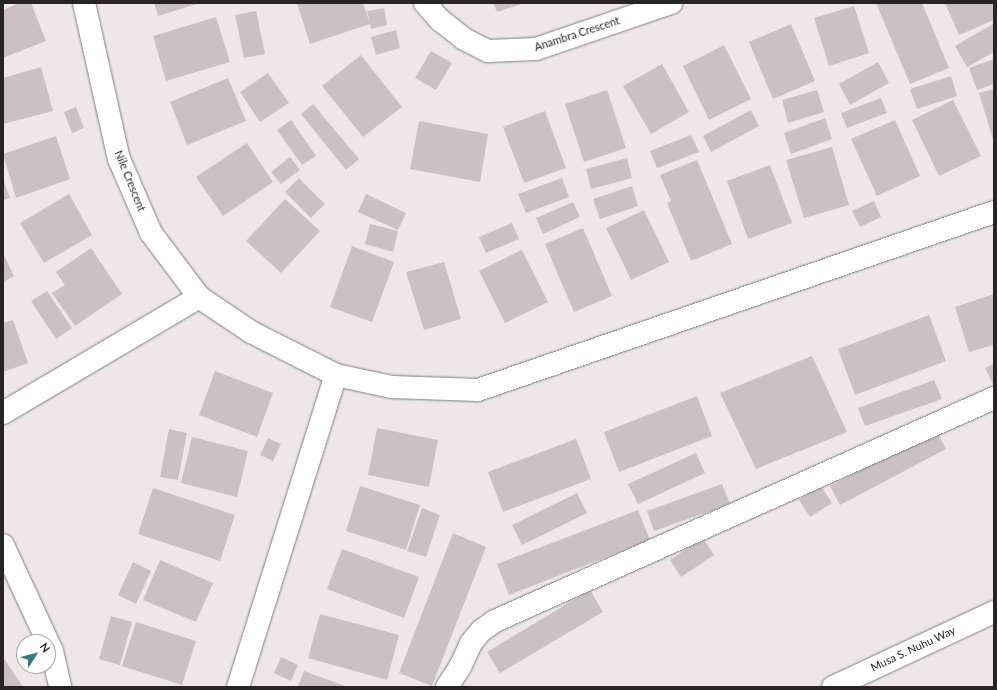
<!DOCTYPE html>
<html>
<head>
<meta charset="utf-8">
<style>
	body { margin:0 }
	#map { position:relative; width:997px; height:690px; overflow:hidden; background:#efe6ea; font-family:Lato,sans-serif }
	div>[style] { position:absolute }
	.building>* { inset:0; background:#cbc1c5 }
	.roads { filter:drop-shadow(0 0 1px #857d81) drop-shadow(0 0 1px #857d81) }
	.minor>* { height:22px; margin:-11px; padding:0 11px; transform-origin:11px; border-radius:11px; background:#fff }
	span { translate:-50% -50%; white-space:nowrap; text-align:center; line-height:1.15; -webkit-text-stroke:4px #fff; paint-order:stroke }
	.street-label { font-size:11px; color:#272425 }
	.frame { position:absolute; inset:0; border:4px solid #272425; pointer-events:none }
	.north { position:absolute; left:16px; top:634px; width:40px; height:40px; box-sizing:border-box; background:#fff; border:1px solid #a9a7a8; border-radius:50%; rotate:54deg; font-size:11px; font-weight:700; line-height:16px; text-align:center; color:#272425 }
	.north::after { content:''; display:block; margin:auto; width:14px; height:18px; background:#337986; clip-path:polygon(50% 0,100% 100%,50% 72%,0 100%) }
</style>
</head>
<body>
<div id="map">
	<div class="building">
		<div style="clip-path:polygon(20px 3px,31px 3px,46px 41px,3px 58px,3px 10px)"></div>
		<div style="clip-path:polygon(154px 3px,200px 3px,158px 16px)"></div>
		<div style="clip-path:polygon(297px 3px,363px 3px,370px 24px,367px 11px,384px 8px,387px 25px,371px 29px,370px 24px,310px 44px)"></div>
		<div style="clip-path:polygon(493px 3px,525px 3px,497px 12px)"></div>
		<div style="clip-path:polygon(876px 3px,922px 3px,949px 68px,910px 84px)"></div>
		<div style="clip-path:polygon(945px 3px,994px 3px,994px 20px,959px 35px)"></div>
		<div style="clip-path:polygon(854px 6px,869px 53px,829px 66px,814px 18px)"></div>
		<div style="clip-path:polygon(256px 11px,265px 54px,244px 58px,235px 15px)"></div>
		<div style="clip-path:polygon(216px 17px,230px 62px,166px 81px,153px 36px)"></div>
		<div style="clip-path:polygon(791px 24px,815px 81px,773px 99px,749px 42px)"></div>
		<div style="clip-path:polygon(993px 24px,994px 52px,967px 67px,955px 46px)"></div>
		<div style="clip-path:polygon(396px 30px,400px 48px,376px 55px,371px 37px)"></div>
		<div style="clip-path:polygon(724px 45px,751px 99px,709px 120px,683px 66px)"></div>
		<div style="clip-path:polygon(431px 51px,452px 63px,436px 90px,415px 78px)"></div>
		<div style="clip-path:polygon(361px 55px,402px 107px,363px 137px,322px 86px)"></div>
		<div style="clip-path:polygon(994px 59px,994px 84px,977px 90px,969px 68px)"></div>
		<div style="clip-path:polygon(878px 62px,889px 83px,850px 105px,839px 84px)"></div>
		<div style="clip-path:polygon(662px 64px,689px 112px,651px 134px,623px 86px)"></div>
		<div style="clip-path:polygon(41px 67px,53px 111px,3px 124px,3px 78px)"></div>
		<div style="clip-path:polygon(268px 73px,289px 103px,260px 122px,240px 92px)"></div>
		<div style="clip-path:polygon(951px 76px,957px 96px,917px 109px,910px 89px)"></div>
		<div style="clip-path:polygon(228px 78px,246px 121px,187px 145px,170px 102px)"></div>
		<div style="clip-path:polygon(994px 89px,994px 143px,979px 93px)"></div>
		<div style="clip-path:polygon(607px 90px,626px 148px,584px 162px,565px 104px)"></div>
		<div style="clip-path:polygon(817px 90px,824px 112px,788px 123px,782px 100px)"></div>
		<div style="clip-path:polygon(881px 98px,887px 113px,847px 128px,841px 113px)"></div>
		<div style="clip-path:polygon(953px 100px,981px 156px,939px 176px,912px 120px)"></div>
		<div style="clip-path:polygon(313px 104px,359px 159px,346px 170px,301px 114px)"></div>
		<div style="clip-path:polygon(76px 107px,84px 128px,72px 133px,64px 112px)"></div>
		<div style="clip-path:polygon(751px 110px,759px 126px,711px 152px,703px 136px)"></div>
		<div style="clip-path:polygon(545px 111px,566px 168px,524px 183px,503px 127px)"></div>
		<div style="clip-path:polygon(825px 118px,832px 139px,791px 154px,784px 133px)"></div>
		<div style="clip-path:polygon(291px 120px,316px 156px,302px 165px,277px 130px)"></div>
		<div style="clip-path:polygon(895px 120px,920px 176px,877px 196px,851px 139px)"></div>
		<div style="clip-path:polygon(419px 121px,488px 134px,480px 182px,410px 169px)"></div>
		<div style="clip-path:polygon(691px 135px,699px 152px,657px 168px,650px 151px)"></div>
		<div style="clip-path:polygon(56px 136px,70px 179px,16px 198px,3px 154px)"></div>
		<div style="clip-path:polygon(247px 143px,273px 182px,223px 216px,196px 177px)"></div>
		<div style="clip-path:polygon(832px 147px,849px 205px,804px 218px,786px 160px)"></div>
		<div style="clip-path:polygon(290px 157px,300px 170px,281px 184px,271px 172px)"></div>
		<div style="clip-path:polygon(627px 158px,632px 178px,591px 189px,586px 169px)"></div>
		<div style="clip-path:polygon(697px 160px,732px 244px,691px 261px,667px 203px,671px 201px,660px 175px)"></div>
		<div style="clip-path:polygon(770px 165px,792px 223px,748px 239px,727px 181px)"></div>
		<div style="clip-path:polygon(299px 178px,325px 204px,311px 218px,285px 192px)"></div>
		<div style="clip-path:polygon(562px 178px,569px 197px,526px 213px,518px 194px)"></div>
		<div style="clip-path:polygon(3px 179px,10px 198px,3px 200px)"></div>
		<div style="clip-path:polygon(632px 186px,638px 206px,600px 219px,593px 199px)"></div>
		<div style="clip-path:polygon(69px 194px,92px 235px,44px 263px,20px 223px)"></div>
		<div style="clip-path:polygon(366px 194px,406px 213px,398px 230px,358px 212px)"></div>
		<div style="clip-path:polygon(285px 199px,320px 231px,281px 273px,246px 241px)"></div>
		<div style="clip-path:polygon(874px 201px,881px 217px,860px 227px,852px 211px)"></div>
		<div style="clip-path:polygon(573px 202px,580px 217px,543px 234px,536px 218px)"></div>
		<div style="clip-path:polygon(644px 210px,669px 262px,631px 280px,606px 228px)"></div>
		<div style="clip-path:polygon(512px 223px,519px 239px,486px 253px,479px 237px)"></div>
		<div style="clip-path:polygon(370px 224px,398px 231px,393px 252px,365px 244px)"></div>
		<div style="clip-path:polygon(583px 228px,612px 296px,574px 312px,545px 244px)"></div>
		<div style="clip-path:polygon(352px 246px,394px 262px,372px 322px,330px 307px)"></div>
		<div style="clip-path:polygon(91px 248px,122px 294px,75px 326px,52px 293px,65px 285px,56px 272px)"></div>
		<div style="clip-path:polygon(522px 250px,548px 302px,505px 323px,479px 271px)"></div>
		<div style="clip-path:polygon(3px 253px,14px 276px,3px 282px)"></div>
		<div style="clip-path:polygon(444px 262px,461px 319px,424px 330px,406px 272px)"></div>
		<div style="clip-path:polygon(47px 291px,72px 328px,56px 339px,31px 301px)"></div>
		<div style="clip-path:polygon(994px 294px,994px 345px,969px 352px,955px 307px)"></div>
		<div style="clip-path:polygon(929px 315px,946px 361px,855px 395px,838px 349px)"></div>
		<div style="clip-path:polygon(13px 320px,28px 363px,3px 372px,3px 323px)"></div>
		<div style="clip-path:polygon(812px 356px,847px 432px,756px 469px,720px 393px)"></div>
		<div style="clip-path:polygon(994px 364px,994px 386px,985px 368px)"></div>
		<div style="clip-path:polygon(215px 371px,273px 393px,257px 437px,199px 415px)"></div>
		<div style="clip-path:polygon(934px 380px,942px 399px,865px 426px,858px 408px)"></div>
		<div style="clip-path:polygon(697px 396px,712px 436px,619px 472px,604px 432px)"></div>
		<div style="clip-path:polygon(377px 428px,438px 440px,429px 487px,368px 475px)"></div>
		<div style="clip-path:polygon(169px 429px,187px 433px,178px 480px,160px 477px)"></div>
		<div style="clip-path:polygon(936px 430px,946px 449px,840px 505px,830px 486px)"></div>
		<div style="clip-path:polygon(192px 437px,248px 451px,237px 497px,181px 483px)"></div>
		<div style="clip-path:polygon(268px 438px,281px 444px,273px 461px,260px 455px)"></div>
		<div style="clip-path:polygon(576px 439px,591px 479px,503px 512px,488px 472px)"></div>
		<div style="clip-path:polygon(696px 453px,705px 473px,638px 504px,628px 484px)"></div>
		<div style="clip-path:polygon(722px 484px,730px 504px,654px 531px,647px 511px)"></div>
		<div style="clip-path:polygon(360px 486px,420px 505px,406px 550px,346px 531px)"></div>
		<div style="clip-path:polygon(821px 486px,832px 503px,810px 517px,799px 500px)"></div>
		<div style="clip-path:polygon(153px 488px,235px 515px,220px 561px,138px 534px)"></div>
		<div style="clip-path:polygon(577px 493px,587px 513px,522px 545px,512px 525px)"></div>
		<div style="clip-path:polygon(422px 508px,440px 515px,426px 557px,407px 551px)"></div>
		<div style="clip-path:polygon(638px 510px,650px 540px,509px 595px,497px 564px)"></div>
		<div style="clip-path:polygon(453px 533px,486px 547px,432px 686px,399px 673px)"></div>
		<div style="clip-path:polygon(703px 538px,714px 555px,681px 577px,670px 560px)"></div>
		<div style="clip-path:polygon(342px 549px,419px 577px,404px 618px,327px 589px)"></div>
		<div style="clip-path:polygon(160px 560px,213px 583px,196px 622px,143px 600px)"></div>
		<div style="clip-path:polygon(133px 562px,151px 571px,136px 604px,118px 595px)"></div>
		<div style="clip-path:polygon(590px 590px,603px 612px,500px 673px,487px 652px)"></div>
		<div style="clip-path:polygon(320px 614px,399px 635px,387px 680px,308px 658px)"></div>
		<div style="clip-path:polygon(111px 616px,132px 622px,120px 665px,99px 659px)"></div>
		<div style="clip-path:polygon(136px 622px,196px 641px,182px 685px,122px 666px)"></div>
		<div style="clip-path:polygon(3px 657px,23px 687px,3px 687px)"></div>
		<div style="clip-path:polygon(281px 657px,298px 665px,291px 681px,274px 673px)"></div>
		<div style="clip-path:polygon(304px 671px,348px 687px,298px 687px)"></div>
	</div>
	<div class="roads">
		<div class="minor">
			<div style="left:84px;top:3px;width:160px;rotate:77.4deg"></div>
			<div style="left:119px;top:159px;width:81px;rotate:66.6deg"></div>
			<div style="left:151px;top:233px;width:80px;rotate:53.1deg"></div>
			<div style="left:199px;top:297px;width:63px;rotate:33.9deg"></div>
			<div style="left:251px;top:332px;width:95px;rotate:26.8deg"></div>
			<div style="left:336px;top:375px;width:57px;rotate:12.1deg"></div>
			<div style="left:392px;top:387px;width:86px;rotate:2deg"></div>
			<div style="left:478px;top:390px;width:546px;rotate:-19.03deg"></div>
			<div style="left:425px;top:3px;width:23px;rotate:49deg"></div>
			<div style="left:440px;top:20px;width:31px;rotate:38deg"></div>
			<div style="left:464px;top:39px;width:27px;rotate:27deg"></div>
			<div style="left:488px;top:51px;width:48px;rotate:-2.4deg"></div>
			<div style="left:536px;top:49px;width:143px;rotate:-18.8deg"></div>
			<div style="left:3px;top:413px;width:228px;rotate:-30.6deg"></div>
			<div style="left:3px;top:545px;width:117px;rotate:65.2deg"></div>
			<div style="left:52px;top:651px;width:37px;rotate:77deg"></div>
			<div style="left:238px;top:687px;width:327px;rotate:-72.6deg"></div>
			<div style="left:447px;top:687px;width:24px;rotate:-57deg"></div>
			<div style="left:460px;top:667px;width:26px;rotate:-65deg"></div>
			<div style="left:471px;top:643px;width:16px;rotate:-50deg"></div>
			<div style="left:481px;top:631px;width:17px;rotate:-36deg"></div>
			<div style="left:495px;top:621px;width:547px;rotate:-24.08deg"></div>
			<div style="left:833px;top:687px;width:178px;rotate:-25deg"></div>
		</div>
	</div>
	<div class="street-label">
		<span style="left:577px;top:34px;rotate:-18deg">Anambra Crescent</span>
		<span style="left:130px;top:181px;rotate:68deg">Nile Crescent</span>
		<span style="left:913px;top:649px;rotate:-25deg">Musa S. Nuhu Way</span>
	</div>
	<div class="frame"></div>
	<div class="north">N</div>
</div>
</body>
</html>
